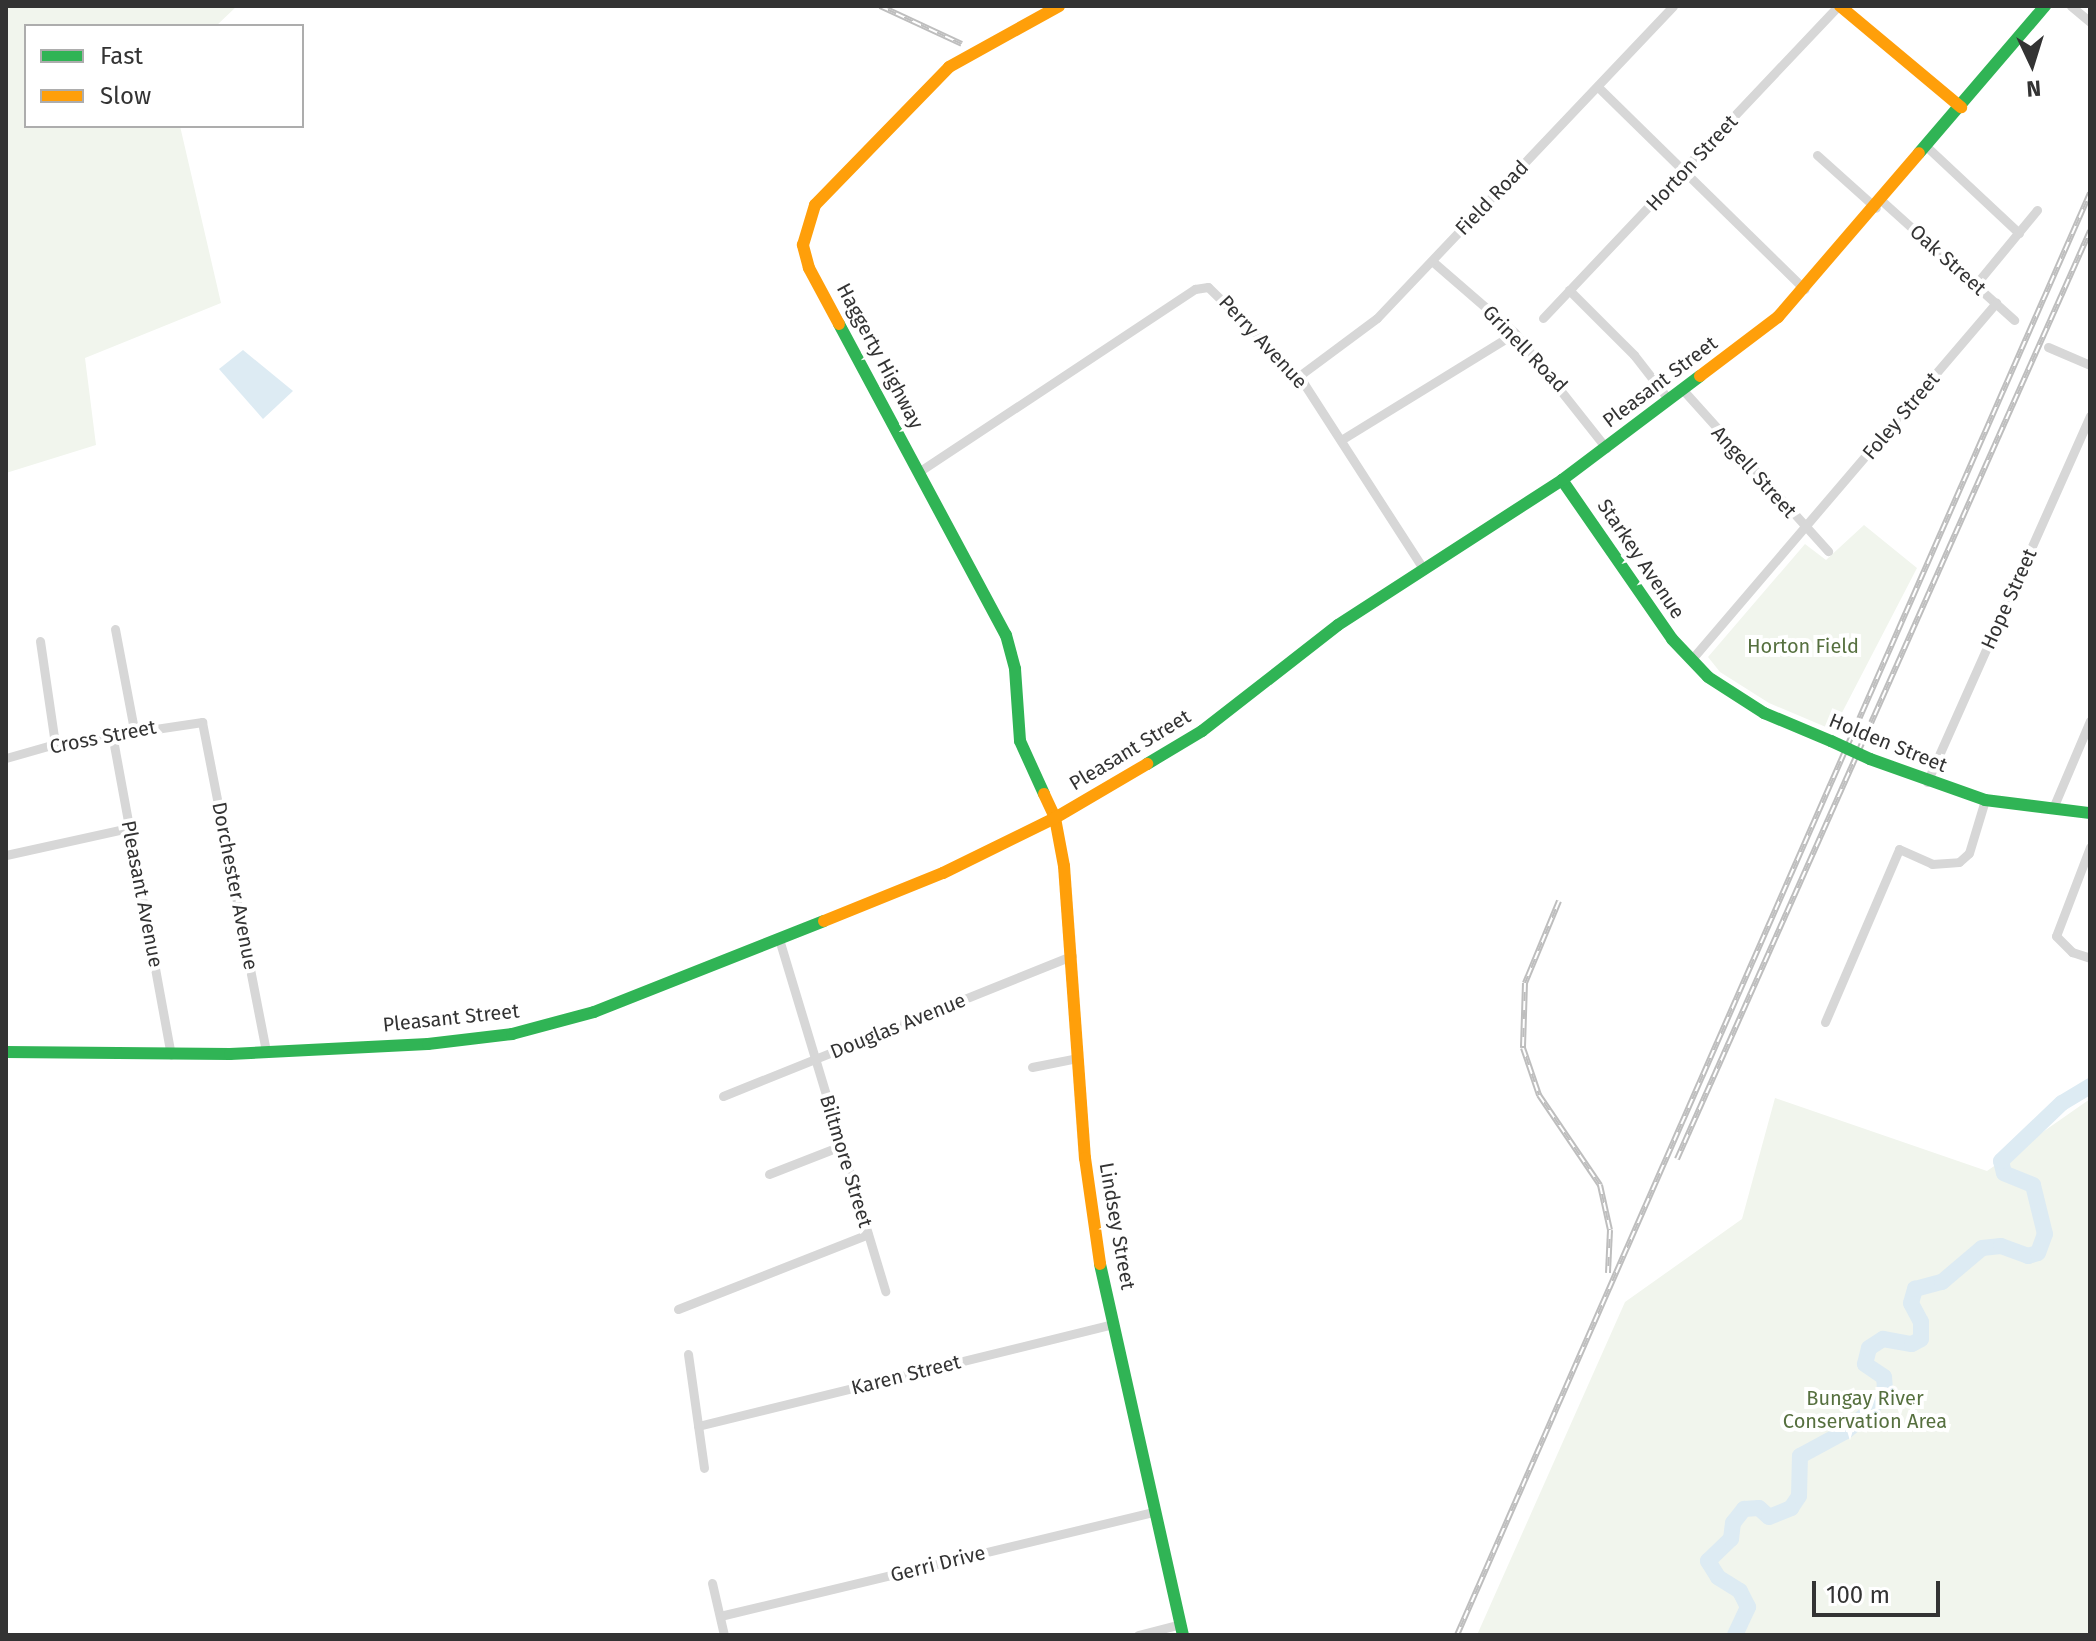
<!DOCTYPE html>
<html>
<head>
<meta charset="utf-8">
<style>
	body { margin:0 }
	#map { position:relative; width:2096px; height:1641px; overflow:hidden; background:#fff; font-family:"Fira Sans",sans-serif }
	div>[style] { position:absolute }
	.green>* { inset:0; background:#f1f5ed }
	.water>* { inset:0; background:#ddebf3 }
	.river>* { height:16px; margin:-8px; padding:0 8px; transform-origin:8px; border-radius:8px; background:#ddebf3 }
	.street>* { height:9px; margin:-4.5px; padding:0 4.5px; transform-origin:4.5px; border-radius:4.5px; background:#d7d7d7 }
	.fast>* { height:12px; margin:-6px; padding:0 6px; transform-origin:6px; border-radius:6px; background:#30b455 }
	.slow>* { height:12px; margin:-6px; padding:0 6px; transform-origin:6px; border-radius:6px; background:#ff9f0a }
	.rail>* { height:6px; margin-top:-3px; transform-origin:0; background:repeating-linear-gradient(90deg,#fff 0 9px,#bebebe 0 18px); box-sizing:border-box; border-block:2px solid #bebebe }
	.fast-bridge>* { height:12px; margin:-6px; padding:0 6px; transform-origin:6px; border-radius:6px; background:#30b455 }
	span { translate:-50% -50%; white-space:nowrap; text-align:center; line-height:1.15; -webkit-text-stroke:8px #fff; paint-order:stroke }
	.street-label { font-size:20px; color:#333 }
	.park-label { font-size:20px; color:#56703f }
	.frame { position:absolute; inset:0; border:8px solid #333; pointer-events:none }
	.legend { position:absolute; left:24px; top:24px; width:280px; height:104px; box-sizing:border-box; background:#fff; border:2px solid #adadad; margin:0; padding:10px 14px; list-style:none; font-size:24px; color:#333 }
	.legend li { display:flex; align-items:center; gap:16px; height:40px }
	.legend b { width:40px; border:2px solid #adadad }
	.north { position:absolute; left:1992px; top:24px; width:80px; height:80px; -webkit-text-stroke:6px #fff; paint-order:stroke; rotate:176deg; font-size:22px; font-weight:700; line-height:32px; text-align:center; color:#333 }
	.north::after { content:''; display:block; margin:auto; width:28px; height:36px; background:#333; clip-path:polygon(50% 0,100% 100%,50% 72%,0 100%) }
	.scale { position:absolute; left:1812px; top:1581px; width:128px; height:36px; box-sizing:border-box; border:4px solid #333; border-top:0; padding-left:10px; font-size:24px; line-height:28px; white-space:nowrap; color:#333; -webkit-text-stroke:6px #fff; paint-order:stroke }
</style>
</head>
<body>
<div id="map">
	<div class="green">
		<div style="clip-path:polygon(6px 6px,237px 6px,216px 26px,26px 26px,26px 126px,180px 126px,221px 303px,85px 358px,96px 445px,6px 473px)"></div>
		<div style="clip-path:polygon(1864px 525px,1917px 568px,1833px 730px,1769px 703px,1720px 672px,1708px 657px,1805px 544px,1826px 560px)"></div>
		<div style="clip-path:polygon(1775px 1098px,1987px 1171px,2090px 1099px,2090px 1635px,1477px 1635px,1625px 1302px,1742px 1219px)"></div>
	</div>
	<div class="water">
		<div style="clip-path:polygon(243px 350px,293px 391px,263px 419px,219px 369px)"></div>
	</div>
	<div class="river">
		<div style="left:1735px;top:1635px;width:31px;rotate:-65deg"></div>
		<div style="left:1748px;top:1607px;width:18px;rotate:-117deg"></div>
		<div style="left:1740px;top:1591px;width:26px;rotate:-148deg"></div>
		<div style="left:1718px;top:1577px;width:19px;rotate:-122deg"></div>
		<div style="left:1708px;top:1561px;width:32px;rotate:-44deg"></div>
		<div style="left:1731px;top:1539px;width:16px;rotate:-83deg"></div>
		<div style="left:1733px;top:1523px;width:18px;rotate:-52deg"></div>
		<div style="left:1744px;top:1509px;width:15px;rotate:-4deg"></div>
		<div style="left:1759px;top:1508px;width:13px;rotate:42deg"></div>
		<div style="left:1769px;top:1517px;width:24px;rotate:-22deg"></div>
		<div style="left:1791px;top:1508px;width:14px;rotate:-56deg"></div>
		<div style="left:1799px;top:1496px;width:40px;rotate:-88.6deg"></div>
		<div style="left:1800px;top:1456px;width:52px;rotate:-28.5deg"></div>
		<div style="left:1846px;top:1431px;width:33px;rotate:-40deg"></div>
		<div style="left:1871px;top:1410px;width:24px;rotate:-55deg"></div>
		<div style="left:1885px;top:1390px;width:13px;rotate:-94deg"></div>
		<div style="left:1884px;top:1377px;width:23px;rotate:-146deg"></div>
		<div style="left:1865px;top:1364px;width:16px;rotate:-76deg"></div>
		<div style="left:1869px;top:1348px;width:17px;rotate:-33deg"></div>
		<div style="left:1883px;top:1339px;width:29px;rotate:10deg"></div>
		<div style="left:1912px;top:1344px;width:10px;rotate:-29deg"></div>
		<div style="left:1921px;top:1339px;width:17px;rotate:-90deg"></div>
		<div style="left:1921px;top:1322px;width:21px;rotate:-118deg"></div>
		<div style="left:1911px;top:1303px;width:15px;rotate:-74deg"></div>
		<div style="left:1915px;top:1289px;width:28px;rotate:-15deg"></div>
		<div style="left:1942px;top:1282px;width:52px;rotate:-40.4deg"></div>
		<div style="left:1982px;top:1248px;width:19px;rotate:-6deg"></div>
		<div style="left:2001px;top:1246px;width:29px;rotate:20deg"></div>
		<div style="left:2028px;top:1256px;width:10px;rotate:-17deg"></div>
		<div style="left:2038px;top:1253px;width:20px;rotate:-70deg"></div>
		<div style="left:2045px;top:1234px;width:50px;rotate:-103.8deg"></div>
		<div style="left:2033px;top:1185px;width:31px;rotate:-158deg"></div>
		<div style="left:2004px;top:1173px;width:12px;rotate:-104deg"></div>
		<div style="left:2001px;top:1161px;width:84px;rotate:-43.6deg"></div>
		<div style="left:2062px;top:1103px;width:33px;rotate:-31deg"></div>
	</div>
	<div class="street">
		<div style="left:2071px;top:6px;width:25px;rotate:40deg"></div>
		<div style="left:1598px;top:87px;width:289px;rotate:44.4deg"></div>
		<div style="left:1927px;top:147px;width:126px;rotate:43.1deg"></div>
		<div style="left:1817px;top:155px;width:79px;rotate:41.9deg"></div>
		<div style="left:1882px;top:201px;width:178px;rotate:42deg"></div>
		<div style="left:1432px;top:261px;width:110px;rotate:40.9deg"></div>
		<div style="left:1515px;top:333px;width:147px;rotate:51.6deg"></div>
		<div style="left:1976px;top:284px;width:96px;rotate:-50.5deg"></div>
		<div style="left:1569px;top:290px;width:92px;rotate:45deg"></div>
		<div style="left:1634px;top:355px;width:57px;rotate:52.1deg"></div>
		<div style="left:1543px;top:318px;width:429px;rotate:-46.6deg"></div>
		<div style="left:2048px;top:347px;width:46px;rotate:23.2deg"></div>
		<div style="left:1299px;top:376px;width:97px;rotate:-36.6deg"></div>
		<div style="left:1377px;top:318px;width:430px;rotate:-46.5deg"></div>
		<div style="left:1683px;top:390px;width:217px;rotate:48deg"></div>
		<div style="left:1341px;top:440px;width:204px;rotate:-31.6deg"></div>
		<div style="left:920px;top:471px;width:330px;rotate:-33.5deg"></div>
		<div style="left:1195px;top:289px;width:13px;rotate:-9deg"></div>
		<div style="left:1208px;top:287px;width:127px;rotate:44.4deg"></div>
		<div style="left:1299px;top:376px;width:227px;rotate:57.2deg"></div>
		<div style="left:115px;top:629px;width:103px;rotate:79.3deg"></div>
		<div style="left:40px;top:641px;width:104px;rotate:81.7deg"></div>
		<div style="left:1691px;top:660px;width:470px;rotate:-49.5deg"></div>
		<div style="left:112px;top:734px;width:326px;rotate:79.6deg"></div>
		<div style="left:6px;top:758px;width:51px;rotate:-15.9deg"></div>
		<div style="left:55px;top:744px;width:149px;rotate:-8.5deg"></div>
		<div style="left:202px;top:722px;width:335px;rotate:79deg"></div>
		<div style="left:1927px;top:782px;width:401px;rotate:-66deg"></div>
		<div style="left:2053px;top:808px;width:95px;rotate:-67deg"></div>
		<div style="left:2090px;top:847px;width:95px;rotate:110.9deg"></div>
		<div style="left:2056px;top:936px;width:23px;rotate:45deg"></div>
		<div style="left:2072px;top:952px;width:19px;rotate:18deg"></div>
		<div style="left:6px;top:855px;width:126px;rotate:-12.4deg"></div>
		<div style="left:779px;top:939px;width:368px;rotate:73.2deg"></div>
		<div style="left:1825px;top:1022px;width:188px;rotate:-66.8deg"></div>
		<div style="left:1899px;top:849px;width:36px;rotate:24deg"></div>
		<div style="left:1932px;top:864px;width:27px;rotate:-4deg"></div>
		<div style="left:1959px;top:862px;width:13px;rotate:-42deg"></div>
		<div style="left:1969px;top:853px;width:55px;rotate:-73.2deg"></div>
		<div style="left:1032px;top:1067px;width:47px;rotate:-11.1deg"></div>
		<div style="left:723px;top:1096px;width:376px;rotate:-21.9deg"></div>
		<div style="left:769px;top:1174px;width:77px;rotate:-21.3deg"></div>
		<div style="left:678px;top:1309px;width:204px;rotate:-21.5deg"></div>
		<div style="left:688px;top:1354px;width:115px;rotate:82deg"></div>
		<div style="left:698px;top:1426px;width:428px;rotate:-13.8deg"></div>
		<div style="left:712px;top:1583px;width:53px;rotate:77deg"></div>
		<div style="left:720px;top:1616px;width:448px;rotate:-13.5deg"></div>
		<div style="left:1138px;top:1635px;width:44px;rotate:-14.3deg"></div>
	</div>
	<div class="fast">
		<div style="left:1919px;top:153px;width:194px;rotate:-49.4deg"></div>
		<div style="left:839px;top:324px;width:353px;rotate:61.8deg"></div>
		<div style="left:1006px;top:635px;width:35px;rotate:75deg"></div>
		<div style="left:1015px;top:669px;width:72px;rotate:86deg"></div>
		<div style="left:1020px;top:741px;width:58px;rotate:65.6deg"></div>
		<div style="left:1562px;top:480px;width:193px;rotate:55.3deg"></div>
		<div style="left:1672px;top:639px;width:52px;rotate:46.5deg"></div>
		<div style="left:1708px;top:677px;width:67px;rotate:32.7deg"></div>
		<div style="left:1764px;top:713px;width:73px;rotate:22.7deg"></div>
		<div style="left:1870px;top:759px;width:122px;rotate:19.6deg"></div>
		<div style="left:1985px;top:800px;width:106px;rotate:7.1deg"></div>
		<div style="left:1147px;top:764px;width:64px;rotate:-31deg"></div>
		<div style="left:1202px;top:731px;width:172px;rotate:-37.9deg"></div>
		<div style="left:1338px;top:625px;width:267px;rotate:-32.9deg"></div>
		<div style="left:1562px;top:480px;width:173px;rotate:-37deg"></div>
		<div style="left:6px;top:1052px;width:224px;rotate:0.5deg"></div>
		<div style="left:230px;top:1054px;width:198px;rotate:-2.9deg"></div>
		<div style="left:428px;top:1044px;width:85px;rotate:-6.8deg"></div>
		<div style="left:512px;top:1034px;width:85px;rotate:-15deg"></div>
		<div style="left:594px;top:1012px;width:247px;rotate:-21.6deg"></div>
		<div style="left:1100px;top:1264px;width:380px;rotate:77.4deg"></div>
	</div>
	<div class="slow">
		<div style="left:1840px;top:6px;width:158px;rotate:39.9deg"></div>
		<div style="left:839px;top:324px;width:64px;rotate:-118.2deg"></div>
		<div style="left:809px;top:268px;width:24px;rotate:-105deg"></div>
		<div style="left:803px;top:245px;width:42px;rotate:-73.3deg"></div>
		<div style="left:815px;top:205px;width:192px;rotate:-45.8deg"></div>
		<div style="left:949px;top:67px;width:126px;rotate:-29deg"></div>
		<div style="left:1700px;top:376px;width:98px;rotate:-37.1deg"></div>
		<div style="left:1778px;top:317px;width:216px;rotate:-49.3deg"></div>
		<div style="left:1044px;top:794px;width:26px;rotate:65deg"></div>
		<div style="left:1055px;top:818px;width:49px;rotate:79.4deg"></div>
		<div style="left:1064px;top:866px;width:293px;rotate:85.9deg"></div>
		<div style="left:1085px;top:1158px;width:107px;rotate:81.9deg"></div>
		<div style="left:824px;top:921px;width:128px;rotate:-22deg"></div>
		<div style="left:943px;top:873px;width:125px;rotate:-26.2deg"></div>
		<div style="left:1055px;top:818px;width:107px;rotate:-30.4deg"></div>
	</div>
	<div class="rail">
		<div style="left:880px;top:6px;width:90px;rotate:24.9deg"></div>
		<div style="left:1559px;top:901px;width:89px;rotate:112.5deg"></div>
		<div style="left:1525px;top:983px;width:65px;rotate:91.8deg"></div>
		<div style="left:1523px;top:1048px;width:50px;rotate:71.2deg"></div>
		<div style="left:1539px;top:1095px;width:109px;rotate:55.9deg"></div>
		<div style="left:1600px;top:1185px;width:46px;rotate:77.5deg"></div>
		<div style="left:1610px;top:1230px;width:43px;rotate:92.7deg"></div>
		<div style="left:1677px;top:1159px;width:1016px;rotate:-66.01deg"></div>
		<div style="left:1457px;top:1635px;width:1575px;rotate:-66.3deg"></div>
	</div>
	<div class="fast-bridge">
		<div style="left:1831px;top:741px;width:43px;rotate:24.8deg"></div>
	</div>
	<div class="street-label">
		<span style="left:1692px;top:163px;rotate:-47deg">Horton Street</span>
		<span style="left:1492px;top:198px;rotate:-46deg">Field Road</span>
		<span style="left:1948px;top:260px;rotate:42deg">Oak Street</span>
		<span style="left:1263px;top:342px;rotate:47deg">Perry Avenue</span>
		<span style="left:1525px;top:349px;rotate:46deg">Grinell Road</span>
		<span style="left:880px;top:356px;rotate:62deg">Haggerty Highway</span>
		<span style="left:1660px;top:382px;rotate:-37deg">Pleasant Street</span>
		<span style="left:1901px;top:416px;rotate:-50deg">Foley Street</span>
		<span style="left:1754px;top:472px;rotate:48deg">Angell Street</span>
		<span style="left:1641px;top:559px;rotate:56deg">Starkey Avenue</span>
		<span style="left:2009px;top:599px;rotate:-66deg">Hope Street</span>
		<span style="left:103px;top:737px;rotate:-11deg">Cross Street</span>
		<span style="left:1888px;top:743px;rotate:22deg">Holden Street</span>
		<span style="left:1130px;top:750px;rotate:-31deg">Pleasant Street</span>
		<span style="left:235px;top:886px;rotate:79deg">Dorchester Avenue</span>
		<span style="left:142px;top:894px;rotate:79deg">Pleasant Avenue</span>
		<span style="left:451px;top:1018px;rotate:-6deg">Pleasant Street</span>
		<span style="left:898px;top:1026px;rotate:-22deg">Douglas Avenue</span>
		<span style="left:846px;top:1161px;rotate:73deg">Biltmore Street</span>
		<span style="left:1117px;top:1226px;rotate:80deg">Lindsey Street</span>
		<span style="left:906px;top:1375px;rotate:-14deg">Karen Street</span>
		<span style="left:938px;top:1564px;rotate:-14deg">Gerri Drive</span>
	</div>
	<div class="park-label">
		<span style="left:1803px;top:646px">Horton Field</span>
		<span style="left:1865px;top:1410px">Bungay River<br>Conservation Area</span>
	</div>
	<div class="frame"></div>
	<ul class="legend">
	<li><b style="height:10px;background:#30b455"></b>Fast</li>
	<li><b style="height:10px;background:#ff9f0a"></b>Slow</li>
	</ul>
	<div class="north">N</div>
	<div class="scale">100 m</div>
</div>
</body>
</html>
